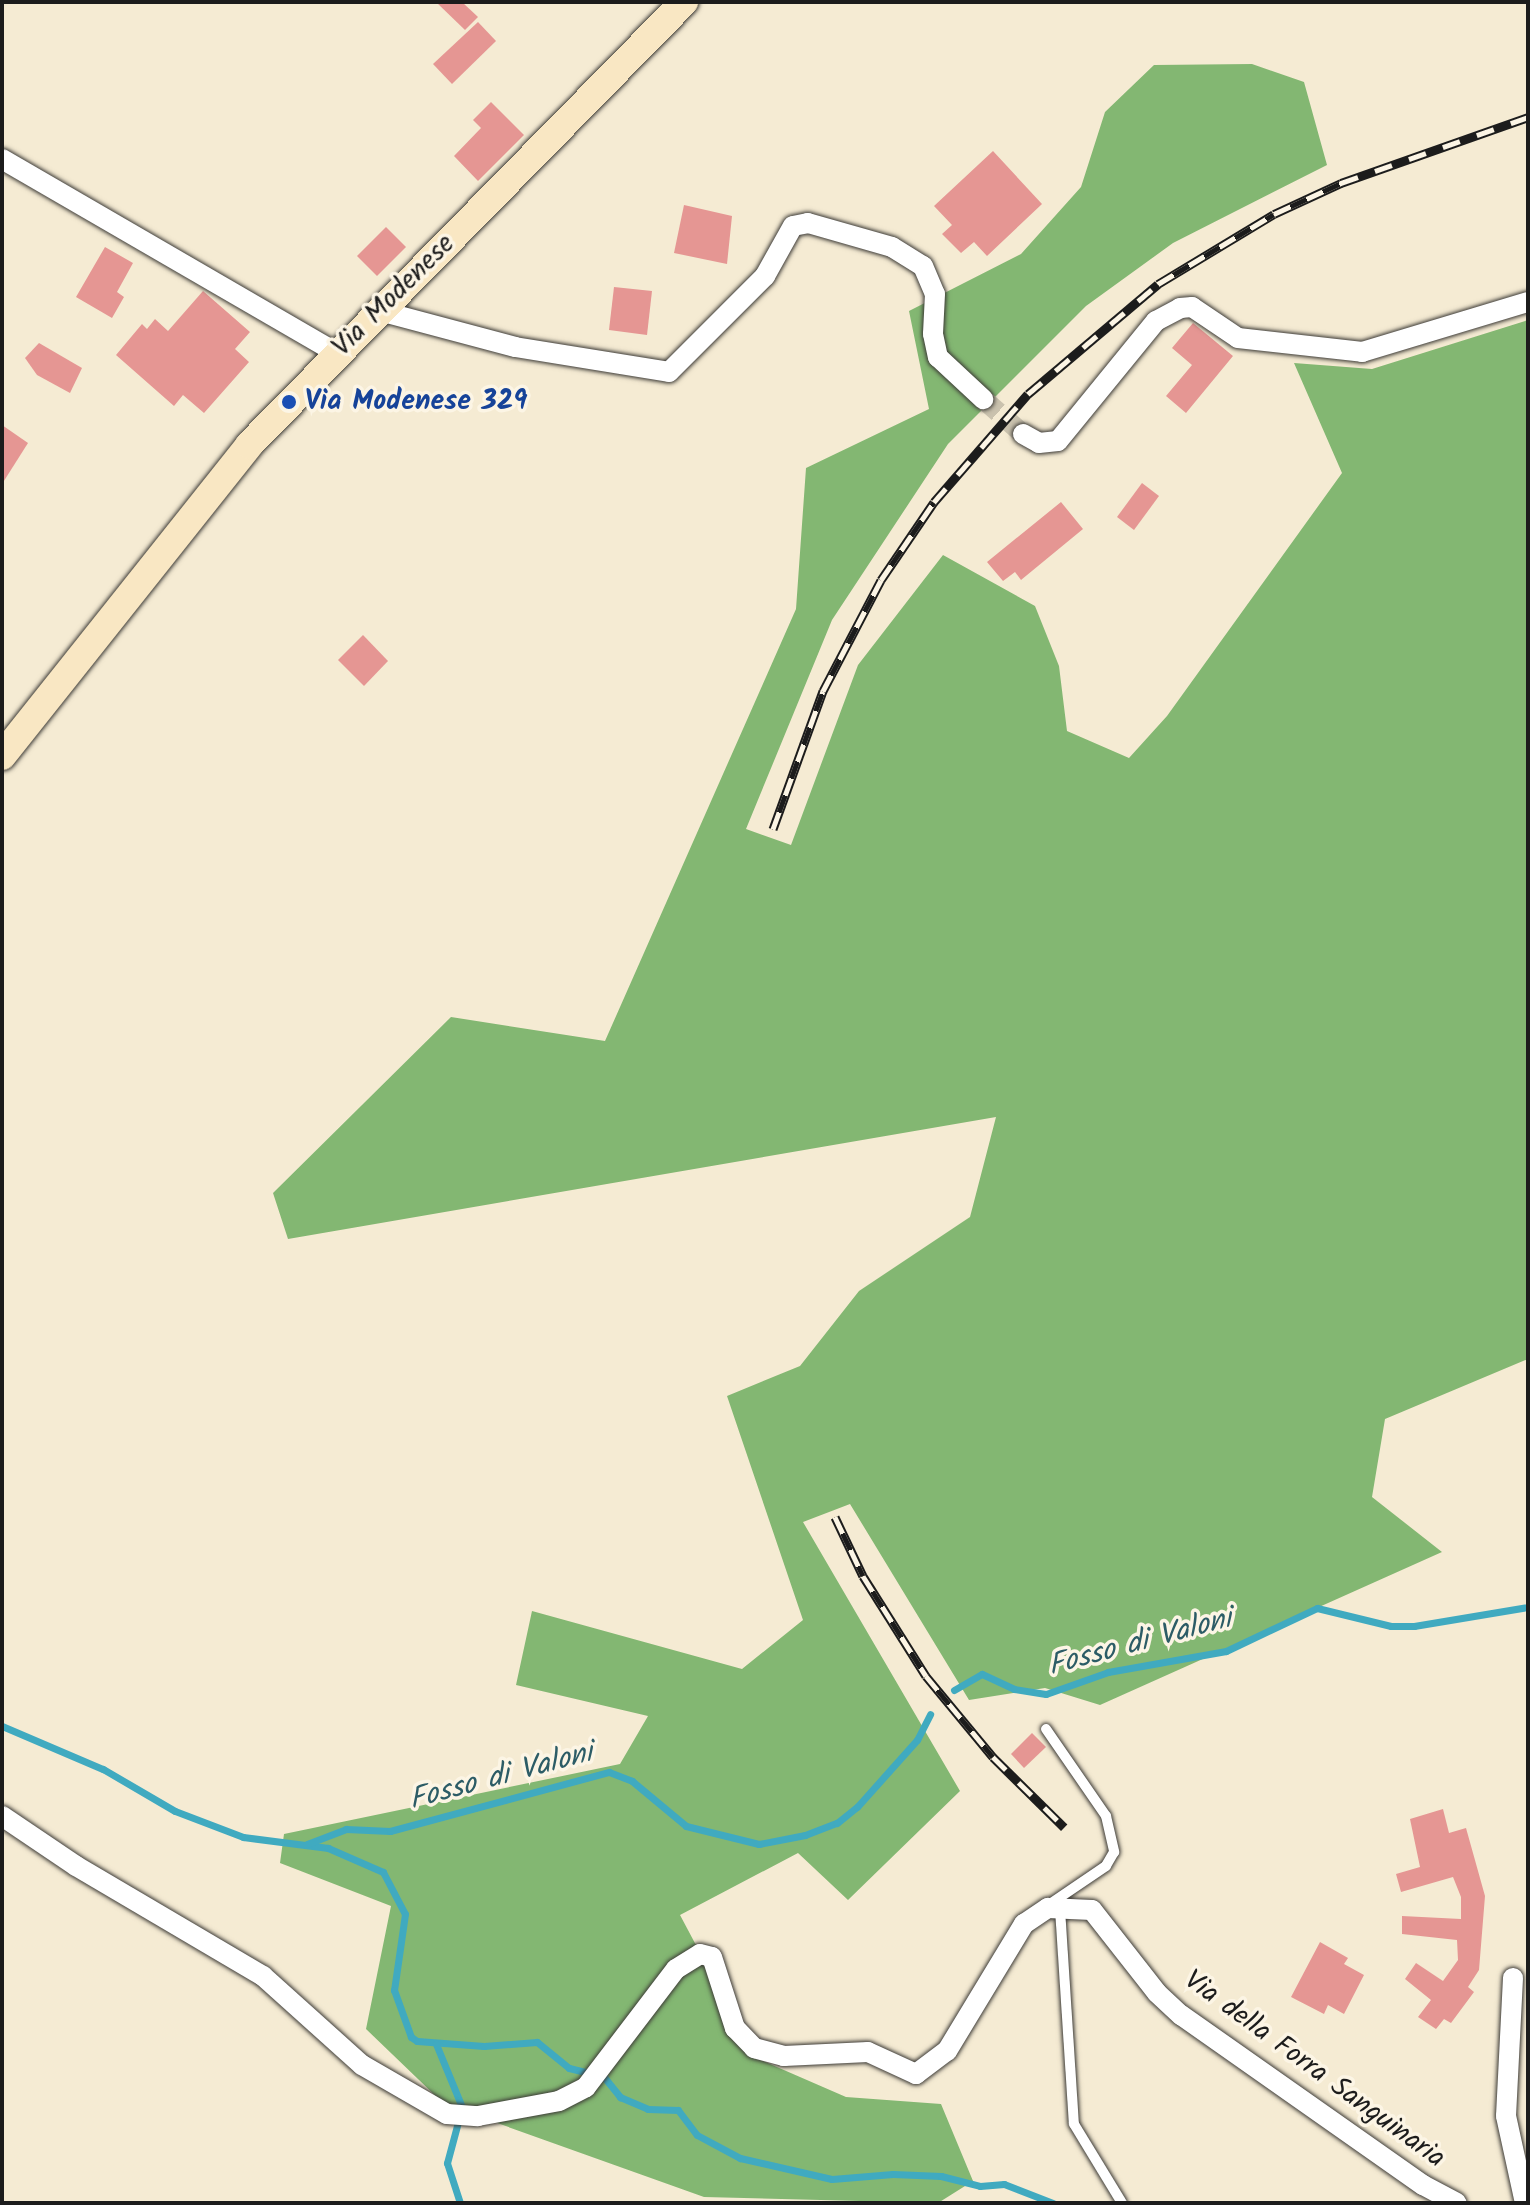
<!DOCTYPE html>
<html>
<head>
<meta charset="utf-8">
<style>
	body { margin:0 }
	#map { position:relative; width:1530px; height:2205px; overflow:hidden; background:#f5ebd3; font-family:Kalam,sans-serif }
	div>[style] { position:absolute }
	.forest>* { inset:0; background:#83b772 }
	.stream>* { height:7px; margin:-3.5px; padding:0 3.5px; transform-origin:3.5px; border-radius:3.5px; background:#40aac0 }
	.building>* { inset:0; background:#e59693 }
	.street-tunnel>* { height:20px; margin-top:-10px; transform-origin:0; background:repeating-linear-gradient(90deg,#cac2ae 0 20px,transparent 0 30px) }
	.roads { filter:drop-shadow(0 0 2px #3d3b37) drop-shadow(0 0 2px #3d3b37) }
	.lane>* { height:10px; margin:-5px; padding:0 5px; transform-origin:5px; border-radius:5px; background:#fff }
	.street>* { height:20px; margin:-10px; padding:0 10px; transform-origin:10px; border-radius:10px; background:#fff }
	.secondary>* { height:28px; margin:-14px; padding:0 14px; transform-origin:14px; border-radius:14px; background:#f9e7c3 }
	.rail>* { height:9px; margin-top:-4.5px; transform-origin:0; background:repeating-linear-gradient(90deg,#fcf5e5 0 18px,#1c1c1c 0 36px); box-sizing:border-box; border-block:2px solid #1c1c1c }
	.dots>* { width:22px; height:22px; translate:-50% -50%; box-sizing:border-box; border:4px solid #fcf5e5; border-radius:50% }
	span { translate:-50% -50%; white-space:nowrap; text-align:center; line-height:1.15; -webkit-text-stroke:7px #fcf5e5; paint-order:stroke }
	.street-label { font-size:28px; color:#1c1c1c }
	.transit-label { font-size:28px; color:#164399; font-weight:700 }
	.left { translate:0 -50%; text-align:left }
	.water-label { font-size:30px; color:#2c5c66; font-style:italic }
	.frame { position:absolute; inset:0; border:4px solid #1c1c1c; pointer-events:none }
</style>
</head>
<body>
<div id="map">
	<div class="forest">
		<div style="clip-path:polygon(1252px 64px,1304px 82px,1327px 165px,1173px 243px,1086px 306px,948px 444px,832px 620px,746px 829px,791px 845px,858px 665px,943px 555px,1035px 606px,1059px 666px,1067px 731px,1129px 758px,1167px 716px,1342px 473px,1294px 363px,1372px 369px,1528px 320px,1528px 1359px,1385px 1419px,1372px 1497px,1442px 1552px,1100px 1705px,1045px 1688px,969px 1700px,850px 1504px,803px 1522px,960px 1791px,848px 1900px,798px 1853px,680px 1915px,756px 2058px,846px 2097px,941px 2104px,973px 2181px,938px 2203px,704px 2197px,444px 2104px,366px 2029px,391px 1906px,280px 1863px,284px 1834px,620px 1764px,648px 1716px,516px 1685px,532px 1611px,742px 1669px,803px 1620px,727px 1396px,800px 1366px,859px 1291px,970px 1217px,996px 1117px,288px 1239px,273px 1193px,451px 1017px,605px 1041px,796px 609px,806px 468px,929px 409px,909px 311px,1021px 254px,1081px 187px,1105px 112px,1154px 65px)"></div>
	</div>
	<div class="stream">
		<div style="left:954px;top:1690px;width:32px;rotate:-30deg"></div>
		<div style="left:982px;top:1674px;width:35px;rotate:25deg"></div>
		<div style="left:1014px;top:1689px;width:32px;rotate:9deg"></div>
		<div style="left:1046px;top:1694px;width:66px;rotate:-19.5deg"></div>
		<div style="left:1108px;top:1672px;width:120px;rotate:-10.1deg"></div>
		<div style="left:1226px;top:1651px;width:101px;rotate:-25.3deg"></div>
		<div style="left:1317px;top:1608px;width:76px;rotate:13.7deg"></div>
		<div style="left:1391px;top:1626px;width:23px"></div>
		<div style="left:1414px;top:1626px;width:116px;rotate:-9.5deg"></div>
		<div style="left:2px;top:1726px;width:110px;rotate:23.1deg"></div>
		<div style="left:103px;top:1769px;width:83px;rotate:30.3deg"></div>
		<div style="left:175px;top:1811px;width:73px;rotate:20.9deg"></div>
		<div style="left:243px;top:1837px;width:86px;rotate:7.4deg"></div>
		<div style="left:328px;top:1848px;width:60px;rotate:23.6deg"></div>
		<div style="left:383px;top:1872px;width:47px;rotate:62.4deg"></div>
		<div style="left:405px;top:1914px;width:77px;rotate:98.2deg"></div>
		<div style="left:394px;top:1990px;width:50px;rotate:70.1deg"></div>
		<div style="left:411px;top:2037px;width:7px;rotate:34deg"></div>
		<div style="left:417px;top:2041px;width:67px;rotate:4.3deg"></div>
		<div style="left:484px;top:2046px;width:53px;rotate:-4.3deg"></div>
		<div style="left:537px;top:2042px;width:41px;rotate:39.1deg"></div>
		<div style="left:569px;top:2068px;width:36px;rotate:14deg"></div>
		<div style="left:604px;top:2077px;width:26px;rotate:51deg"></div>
		<div style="left:620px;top:2097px;width:30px;rotate:23deg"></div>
		<div style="left:648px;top:2109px;width:30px;rotate:2deg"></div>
		<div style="left:678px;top:2110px;width:31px;rotate:53deg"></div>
		<div style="left:697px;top:2135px;width:49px;rotate:28.1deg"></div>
		<div style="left:740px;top:2158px;width:94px;rotate:12.9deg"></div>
		<div style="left:832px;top:2179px;width:61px;rotate:-4.7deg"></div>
		<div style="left:893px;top:2174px;width:48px;rotate:2.4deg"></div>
		<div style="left:941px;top:2176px;width:40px;rotate:14.4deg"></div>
		<div style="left:980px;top:2186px;width:24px;rotate:-5deg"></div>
		<div style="left:1004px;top:2184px;width:53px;rotate:21.2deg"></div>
		<div style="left:307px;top:1844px;width:42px;rotate:-21deg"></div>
		<div style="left:346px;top:1829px;width:44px;rotate:2.6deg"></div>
		<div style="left:390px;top:1831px;width:227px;rotate:-15.1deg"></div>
		<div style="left:609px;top:1772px;width:25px;rotate:21deg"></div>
		<div style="left:632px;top:1781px;width:70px;rotate:39.8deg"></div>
		<div style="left:686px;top:1826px;width:75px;rotate:13.9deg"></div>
		<div style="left:759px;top:1844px;width:47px;rotate:-11.1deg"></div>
		<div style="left:805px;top:1835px;width:34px;rotate:-21deg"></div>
		<div style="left:837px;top:1823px;width:26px;rotate:-39deg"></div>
		<div style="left:857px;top:1807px;width:90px;rotate:-48.2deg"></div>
		<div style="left:917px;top:1740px;width:29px;rotate:-63deg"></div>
		<div style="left:436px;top:2044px;width:68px;rotate:67.6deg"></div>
		<div style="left:462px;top:2107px;width:58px;rotate:105deg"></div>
		<div style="left:447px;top:2163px;width:42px;rotate:72deg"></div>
	</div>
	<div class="building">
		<div style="clip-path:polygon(436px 2px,462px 2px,478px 17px,465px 30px)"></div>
		<div style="clip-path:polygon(478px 22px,496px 41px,452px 84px,433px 64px)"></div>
		<div style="clip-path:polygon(491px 102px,524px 135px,478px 181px,454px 156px,481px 128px,473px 120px)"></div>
		<div style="clip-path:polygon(993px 151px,1042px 204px,987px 256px,974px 242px,961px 253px,942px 234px,952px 225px,934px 206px)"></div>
		<div style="clip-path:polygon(684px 205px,732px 216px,727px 264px,674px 253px)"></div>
		<div style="clip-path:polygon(386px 227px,406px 247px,377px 276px,357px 256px)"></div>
		<div style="clip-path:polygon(105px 247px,133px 263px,117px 292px,124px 297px,112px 318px,76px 297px)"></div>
		<div style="clip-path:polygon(614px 287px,652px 291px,647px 335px,609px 330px)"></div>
		<div style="clip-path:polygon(203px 291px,250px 332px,235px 349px,249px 362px,204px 413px,183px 395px,174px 406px,116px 355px,142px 324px,147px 329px,155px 319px,168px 331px)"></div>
		<div style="clip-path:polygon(1193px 323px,1233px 356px,1186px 413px,1166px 396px,1192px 365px,1172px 348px)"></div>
		<div style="clip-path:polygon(39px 343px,82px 368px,70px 393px,37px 375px,25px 358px)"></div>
		<div style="clip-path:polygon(2px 425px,28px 443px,2px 484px)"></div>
		<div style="clip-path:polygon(1142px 483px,1159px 496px,1134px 530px,1117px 517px)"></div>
		<div style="clip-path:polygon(1061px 502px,1083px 529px,1021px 580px,1015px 572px,1003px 581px,987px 562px)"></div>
		<div style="clip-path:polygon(363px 635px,388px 661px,364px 686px,338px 660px)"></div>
		<div style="clip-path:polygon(1032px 1733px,1046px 1747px,1024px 1768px,1011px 1754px)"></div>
		<div style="clip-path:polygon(1443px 1809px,1449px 1833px,1466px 1828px,1485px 1896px,1479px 1970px,1468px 1987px,1474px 1992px,1451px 2023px,1444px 2019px,1436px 2029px,1418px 2017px,1431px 2000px,1405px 1979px,1416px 1963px,1443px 1981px,1458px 1960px,1457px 1940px,1402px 1934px,1402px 1916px,1461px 1919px,1461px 1897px,1453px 1877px,1401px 1892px,1396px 1874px,1420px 1867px,1410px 1819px)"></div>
		<div style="clip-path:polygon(1320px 1942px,1348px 1958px,1344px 1964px,1364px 1975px,1344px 2014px,1328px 2005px,1324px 2014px,1291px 1997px)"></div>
	</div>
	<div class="street-tunnel">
		<div style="left:983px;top:399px;width:53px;rotate:41.2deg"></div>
	</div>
	<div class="roads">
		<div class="lane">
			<div style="left:1046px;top:1729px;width:106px;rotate:55.4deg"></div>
			<div style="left:1106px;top:1816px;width:37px;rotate:77deg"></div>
			<div style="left:1114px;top:1852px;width:16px;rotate:120deg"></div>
			<div style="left:1106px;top:1866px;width:71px;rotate:145.9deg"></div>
			<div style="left:1060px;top:1909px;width:215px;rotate:86.3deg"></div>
			<div style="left:1074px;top:2124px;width:92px;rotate:58.7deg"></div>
		</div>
		<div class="street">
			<div style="left:2px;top:159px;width:387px;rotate:30.1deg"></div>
			<div style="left:380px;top:311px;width:140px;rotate:14.9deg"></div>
			<div style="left:515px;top:347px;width:156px;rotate:9.2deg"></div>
			<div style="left:669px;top:372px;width:136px;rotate:-45deg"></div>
			<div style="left:765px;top:276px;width:57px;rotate:-60.8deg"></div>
			<div style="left:793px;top:226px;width:15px;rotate:-11deg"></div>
			<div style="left:808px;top:223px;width:87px;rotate:15.9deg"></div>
			<div style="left:892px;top:247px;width:36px;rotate:32deg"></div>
			<div style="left:923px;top:266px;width:30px;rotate:67deg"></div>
			<div style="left:935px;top:294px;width:40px;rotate:92.9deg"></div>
			<div style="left:933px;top:334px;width:24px;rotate:78deg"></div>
			<div style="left:938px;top:357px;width:62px;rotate:43deg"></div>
			<div style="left:1023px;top:434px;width:18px;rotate:29deg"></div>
			<div style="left:1039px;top:443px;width:19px;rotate:-6deg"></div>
			<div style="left:1058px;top:441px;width:155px;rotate:-50.8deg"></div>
			<div style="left:1156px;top:321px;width:27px;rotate:-28deg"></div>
			<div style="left:1180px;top:308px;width:12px;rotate:-5deg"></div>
			<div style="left:1192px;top:307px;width:55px;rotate:34deg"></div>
			<div style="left:1238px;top:338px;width:125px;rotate:6.4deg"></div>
			<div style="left:1362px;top:352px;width:173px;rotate:-16.8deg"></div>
			<div style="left:2px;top:1816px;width:89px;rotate:34deg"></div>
			<div style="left:76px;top:1866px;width:217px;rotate:30.5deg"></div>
			<div style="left:263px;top:1976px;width:133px;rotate:42deg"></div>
			<div style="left:362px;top:2065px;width:98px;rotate:30deg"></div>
			<div style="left:447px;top:2114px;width:31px;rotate:4deg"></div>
			<div style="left:478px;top:2116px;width:82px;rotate:-10.5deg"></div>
			<div style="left:559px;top:2101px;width:30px;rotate:-27deg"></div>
			<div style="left:586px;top:2087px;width:148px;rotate:-52.7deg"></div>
			<div style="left:676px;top:1969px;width:28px;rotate:-32deg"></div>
			<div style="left:700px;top:1954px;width:12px;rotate:14deg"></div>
			<div style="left:712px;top:1957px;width:75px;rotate:72.1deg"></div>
			<div style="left:735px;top:2028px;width:28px;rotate:46deg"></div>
			<div style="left:754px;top:2048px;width:31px;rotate:15deg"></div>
			<div style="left:784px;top:2056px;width:84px;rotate:-2.7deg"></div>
			<div style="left:868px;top:2052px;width:53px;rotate:24.6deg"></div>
			<div style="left:916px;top:2074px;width:39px;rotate:-37deg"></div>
			<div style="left:947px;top:2051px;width:149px;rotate:-58.8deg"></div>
			<div style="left:1024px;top:1924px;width:29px;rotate:-34deg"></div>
			<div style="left:1048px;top:1908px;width:44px;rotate:2.6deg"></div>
			<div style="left:1092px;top:1910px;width:105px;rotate:51.9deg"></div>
			<div style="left:1157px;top:1993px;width:33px;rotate:43deg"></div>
			<div style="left:1181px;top:2015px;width:296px;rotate:35.1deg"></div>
			<div style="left:1423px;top:2185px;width:38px;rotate:28deg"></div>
			<div style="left:1513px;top:1978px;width:138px;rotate:92.9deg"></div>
			<div style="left:1506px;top:2116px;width:89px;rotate:77.7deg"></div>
		</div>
		<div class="secondary">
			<div style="left:2px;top:756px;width:397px;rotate:-51.5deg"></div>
			<div style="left:249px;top:445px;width:621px;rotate:-45.52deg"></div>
		</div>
	</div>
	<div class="rail">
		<div style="left:773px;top:829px;width:147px;rotate:-70.1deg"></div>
		<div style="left:823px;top:691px;width:125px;rotate:-62.4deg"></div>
		<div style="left:881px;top:580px;width:94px;rotate:-55.8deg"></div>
		<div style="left:934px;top:502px;width:143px;rotate:-49deg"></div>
		<div style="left:1028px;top:394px;width:170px;rotate:-40.2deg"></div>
		<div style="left:1158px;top:284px;width:135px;rotate:-31.1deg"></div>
		<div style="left:1274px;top:214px;width:74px;rotate:-24.8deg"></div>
		<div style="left:1341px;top:183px;width:198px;rotate:-19.4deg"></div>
		<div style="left:835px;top:1517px;width:65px;rotate:64.6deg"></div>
		<div style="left:863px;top:1576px;width:118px;rotate:57.8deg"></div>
		<div style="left:926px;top:1676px;width:105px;rotate:50.4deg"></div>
		<div style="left:993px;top:1757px;width:100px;rotate:44.6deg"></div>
	</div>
	<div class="dots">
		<div style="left:289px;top:402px;background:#1a4fb4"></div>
	</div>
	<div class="street-label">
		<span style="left:394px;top:296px;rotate:-45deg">Via Modenese</span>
		<span style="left:1314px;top:2070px;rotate:36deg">Via della Forra Sanguinaria</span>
	</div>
	<div class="transit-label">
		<span class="left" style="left:305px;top:402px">Via Modenese 329</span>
	</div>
	<div class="water-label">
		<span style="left:1140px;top:1643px;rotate:-15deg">Fosso di Valoni</span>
		<span style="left:501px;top:1777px;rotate:-15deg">Fosso di Valoni</span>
	</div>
	<div class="frame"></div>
</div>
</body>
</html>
